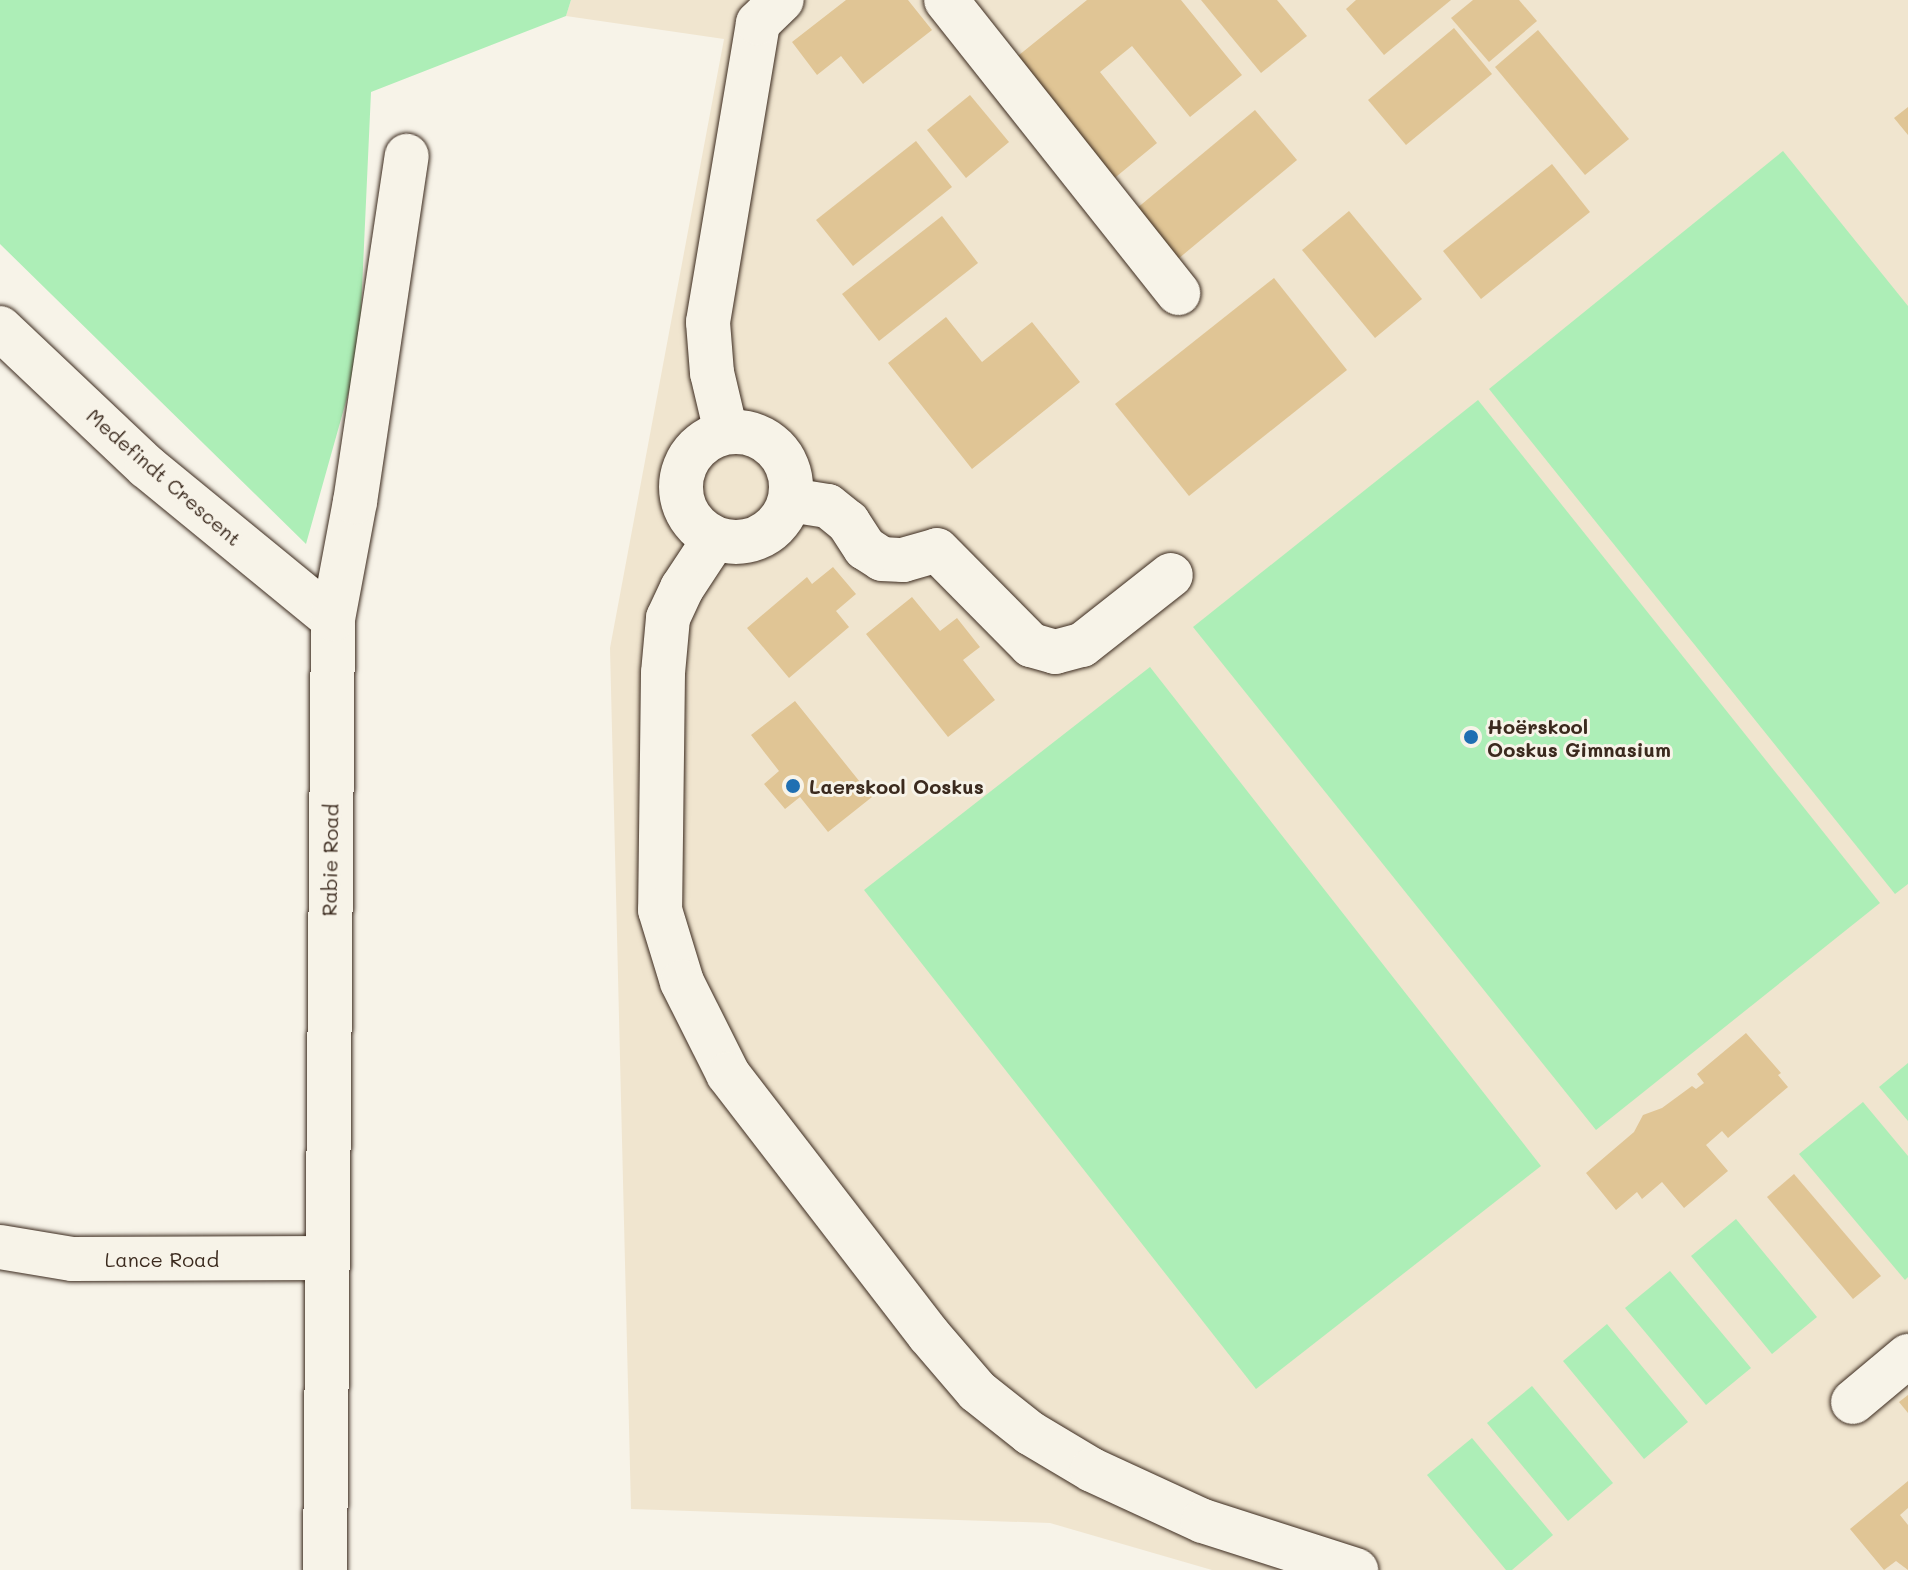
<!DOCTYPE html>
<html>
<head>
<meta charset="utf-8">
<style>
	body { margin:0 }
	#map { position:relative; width:1908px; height:1570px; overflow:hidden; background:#f7f3e8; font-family:Mali,sans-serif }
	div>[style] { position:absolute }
	.built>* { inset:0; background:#f0e5cf }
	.green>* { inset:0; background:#adeeb7 }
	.building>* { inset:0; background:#e0c595 }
	.roads { filter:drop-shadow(0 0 2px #3b2a1e) drop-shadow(0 0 2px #3b2a1e) }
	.minor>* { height:44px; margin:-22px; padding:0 22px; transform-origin:22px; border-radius:22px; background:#f7f3e8 }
	.minor>.ring { margin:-22px; padding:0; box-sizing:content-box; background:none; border:44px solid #f7f3e8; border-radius:50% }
	.dots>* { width:22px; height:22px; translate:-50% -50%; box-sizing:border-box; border:4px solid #f7f3e8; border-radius:50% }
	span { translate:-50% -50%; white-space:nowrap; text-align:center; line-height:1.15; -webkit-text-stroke:6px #f7f3e8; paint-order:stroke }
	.street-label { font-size:20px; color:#3b2a1e }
	.poi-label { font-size:20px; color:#3b2a1e; font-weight:700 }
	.left { translate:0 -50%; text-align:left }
</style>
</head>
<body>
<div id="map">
	<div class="built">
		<div style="clip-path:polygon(571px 0,1908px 0,1908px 1570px,1212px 1570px,1050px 1523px,631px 1509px,610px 648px,724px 39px,566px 16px)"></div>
	</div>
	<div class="green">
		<div style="clip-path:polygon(0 0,571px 0,566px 16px,371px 92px,359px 355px,306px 544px,0 244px)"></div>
		<div style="clip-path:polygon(1783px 151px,1908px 306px,1908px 884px,1895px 894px,1489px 389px)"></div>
		<div style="clip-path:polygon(1478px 400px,1880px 903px,1596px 1130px,1193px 627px)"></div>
		<div style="clip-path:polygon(1150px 667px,1541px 1166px,1256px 1389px,864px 890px)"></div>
		<div style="clip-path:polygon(1908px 1063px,1908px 1121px,1879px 1087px)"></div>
		<div style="clip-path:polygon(1863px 1102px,1908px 1156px,1908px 1277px,1905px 1280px,1799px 1154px)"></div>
		<div style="clip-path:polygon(1736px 1219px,1817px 1317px,1772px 1354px,1691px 1256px)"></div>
		<div style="clip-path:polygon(1670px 1271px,1751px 1368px,1706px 1405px,1625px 1308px)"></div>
		<div style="clip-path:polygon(1607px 1324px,1688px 1422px,1644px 1459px,1563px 1361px)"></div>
		<div style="clip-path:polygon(1532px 1386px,1613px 1483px,1568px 1521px,1487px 1423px)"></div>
		<div style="clip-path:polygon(1472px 1438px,1553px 1535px,1512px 1570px,1506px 1570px,1427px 1475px)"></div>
	</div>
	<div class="building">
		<div style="clip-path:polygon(846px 0,908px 0,932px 30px,863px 84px,841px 56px,817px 75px,792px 42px)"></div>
		<div style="clip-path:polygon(1087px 0,1181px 0,1242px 75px,1190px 117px,1132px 46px,1100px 72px,1157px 143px,1111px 181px,1013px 60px)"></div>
		<div style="clip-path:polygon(1201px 0,1277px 0,1307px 36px,1261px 73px)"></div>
		<div style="clip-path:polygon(1356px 0,1451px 0,1384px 55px,1346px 9px)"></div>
		<div style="clip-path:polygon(1473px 0,1519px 0,1537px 21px,1489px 62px,1451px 18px)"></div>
		<div style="clip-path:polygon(1454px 28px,1492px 74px,1406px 145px,1368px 100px)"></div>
		<div style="clip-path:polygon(1538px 30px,1629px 139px,1585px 175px,1495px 67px)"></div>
		<div style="clip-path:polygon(970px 95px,1009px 142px,966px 178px,927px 130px)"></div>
		<div style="clip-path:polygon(1908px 107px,1908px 135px,1894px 118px)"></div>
		<div style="clip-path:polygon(1255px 110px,1297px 160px,1178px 259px,1136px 209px)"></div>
		<div style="clip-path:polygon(916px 141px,952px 187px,853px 266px,816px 220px)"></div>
		<div style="clip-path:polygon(1552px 164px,1590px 212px,1481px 299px,1443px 251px)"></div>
		<div style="clip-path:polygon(1349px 211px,1422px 299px,1375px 338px,1302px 250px)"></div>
		<div style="clip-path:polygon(942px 216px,978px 263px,879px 341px,842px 294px)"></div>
		<div style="clip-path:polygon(1274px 278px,1347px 370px,1189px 496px,1115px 404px)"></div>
		<div style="clip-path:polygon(946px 317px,982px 362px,1032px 322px,1080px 382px,972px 469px,888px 363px)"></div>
		<div style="clip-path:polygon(833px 567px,856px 594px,836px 611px,849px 627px,789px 678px,747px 628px,807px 577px,812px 584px)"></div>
		<div style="clip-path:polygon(912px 597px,940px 631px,957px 618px,980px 647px,963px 660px,995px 700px,948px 737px,866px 634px)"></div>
		<div style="clip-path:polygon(795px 701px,872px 797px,828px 832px,800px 797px,785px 809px,764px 784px,779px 771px,751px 735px)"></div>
		<div style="clip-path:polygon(1746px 1033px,1781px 1073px,1778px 1075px,1788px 1087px,1728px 1138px,1722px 1131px,1706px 1145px,1728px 1171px,1684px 1208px,1662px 1182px,1642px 1199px,1637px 1192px,1616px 1210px,1586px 1173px,1634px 1132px,1643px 1115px,1662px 1108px,1692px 1086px,1696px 1089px,1704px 1083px,1697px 1074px)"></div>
		<div style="clip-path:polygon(1794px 1174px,1881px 1276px,1853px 1299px,1767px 1197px)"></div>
		<div style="clip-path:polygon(1908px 1395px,1908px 1413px,1899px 1402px)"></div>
		<div style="clip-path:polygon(1908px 1481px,1908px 1508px,1900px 1515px,1908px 1525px,1908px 1570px,1896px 1561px,1884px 1570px,1850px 1529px)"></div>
	</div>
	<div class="roads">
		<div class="minor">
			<div style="left:946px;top:0;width:374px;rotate:51.6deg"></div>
			<div style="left:0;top:328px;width:202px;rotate:43.4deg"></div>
			<div style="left:147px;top:467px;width:240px;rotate:39.3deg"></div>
			<div style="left:726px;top:432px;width:61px;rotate:-103.3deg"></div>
			<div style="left:712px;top:373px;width:51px;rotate:-94.5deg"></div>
			<div style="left:708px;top:322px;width:303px;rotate:-80.5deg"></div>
			<div style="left:758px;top:23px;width:33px;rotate:-44deg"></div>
			<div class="ring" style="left:681px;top:432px;width:66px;height:66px"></div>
			<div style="left:790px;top:500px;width:38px;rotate:9deg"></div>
			<div style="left:828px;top:506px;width:26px;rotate:39deg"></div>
			<div style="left:848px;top:522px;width:31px;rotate:57deg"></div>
			<div style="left:865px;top:548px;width:20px;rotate:33deg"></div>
			<div style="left:882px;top:559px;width:21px;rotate:3deg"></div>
			<div style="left:903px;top:560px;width:35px;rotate:-16deg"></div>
			<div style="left:937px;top:550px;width:134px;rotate:45.3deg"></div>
			<div style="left:1031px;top:645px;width:25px;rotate:16deg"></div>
			<div style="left:1055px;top:652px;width:28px;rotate:-15deg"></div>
			<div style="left:1082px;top:645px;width:113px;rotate:-38.2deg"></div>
			<div style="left:715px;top:538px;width:60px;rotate:123.4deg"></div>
			<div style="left:682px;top:588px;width:33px;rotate:115deg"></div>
			<div style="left:668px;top:618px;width:55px;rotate:95.2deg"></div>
			<div style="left:663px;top:673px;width:237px;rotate:90.7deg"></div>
			<div style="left:660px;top:910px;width:75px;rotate:73deg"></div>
			<div style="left:682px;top:982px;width:103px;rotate:63.4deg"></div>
			<div style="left:728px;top:1074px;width:329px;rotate:52.4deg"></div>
			<div style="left:929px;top:1335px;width:74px;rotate:49.4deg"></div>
			<div style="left:977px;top:1391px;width:68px;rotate:38.4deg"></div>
			<div style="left:1030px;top:1433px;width:72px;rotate:30.8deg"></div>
			<div style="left:1092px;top:1470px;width:122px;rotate:24.7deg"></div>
			<div style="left:1203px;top:1521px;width:161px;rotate:17.8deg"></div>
			<div style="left:0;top:1247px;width:73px;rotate:9.5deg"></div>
			<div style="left:72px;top:1259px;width:253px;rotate:-0.2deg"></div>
			<div style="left:1853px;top:1402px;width:72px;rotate:-39.9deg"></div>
			<div style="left:325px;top:1570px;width:951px;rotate:-89.52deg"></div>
			<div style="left:333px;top:619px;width:119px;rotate:-79.4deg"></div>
			<div style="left:355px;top:502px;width:350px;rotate:-81.5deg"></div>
		</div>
	</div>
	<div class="dots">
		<div style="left:1471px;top:737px;background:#1f6fb2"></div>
		<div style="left:793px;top:786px;background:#1f6fb2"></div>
	</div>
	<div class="street-label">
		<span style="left:164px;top:477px;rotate:41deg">Medefindt Crescent</span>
		<span style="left:330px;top:860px;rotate:-89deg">Rabie Road</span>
		<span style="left:162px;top:1259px">Lance Road</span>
	</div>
	<div class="poi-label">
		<span class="left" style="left:1487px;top:738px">Hoërskool<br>Ooskus Gimnasium</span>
		<span class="left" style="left:809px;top:786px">Laerskool Ooskus</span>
	</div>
</div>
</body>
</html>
